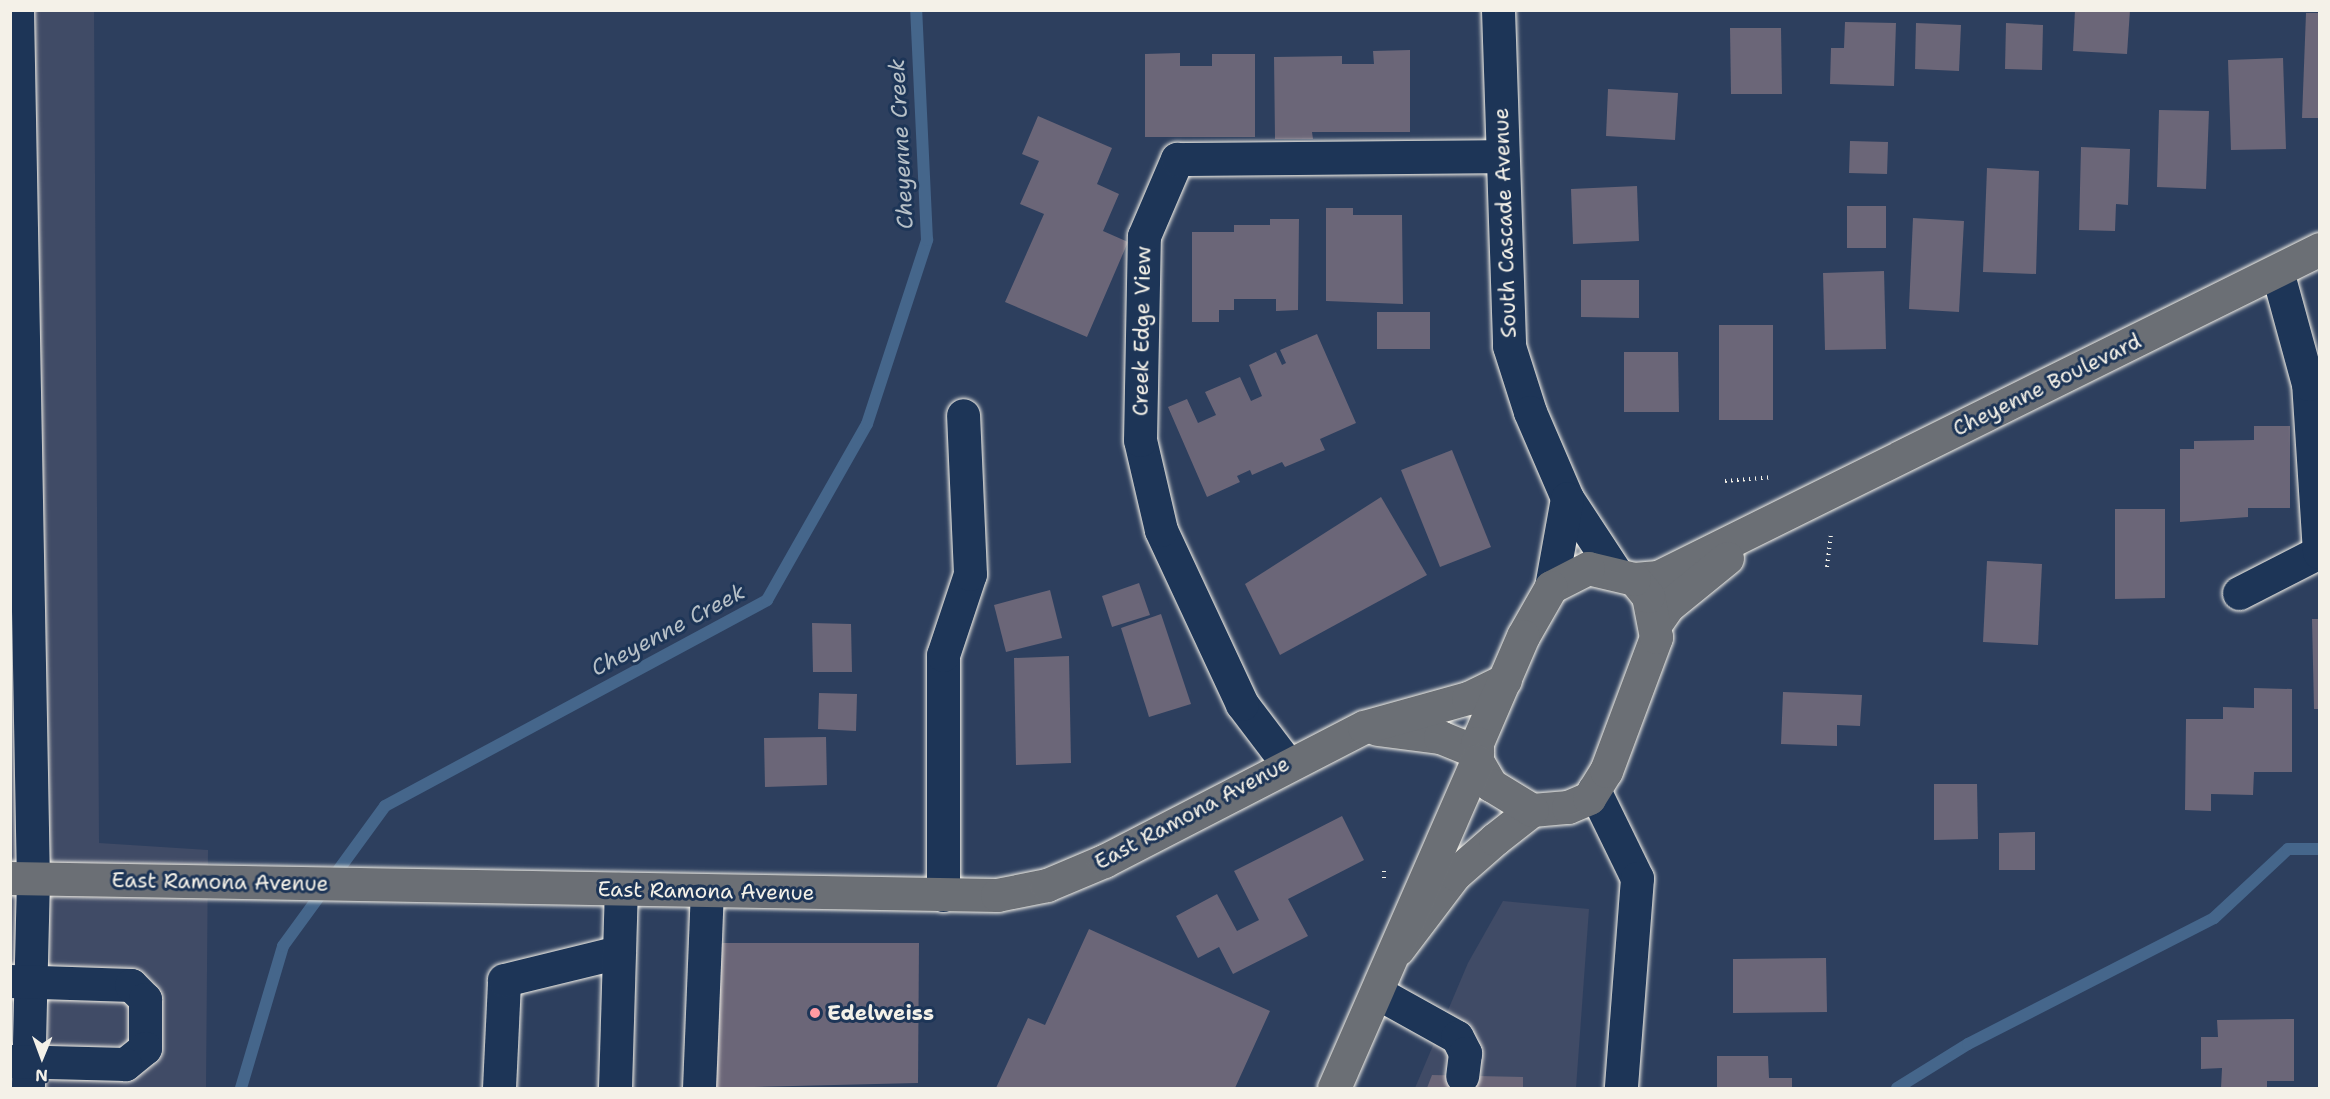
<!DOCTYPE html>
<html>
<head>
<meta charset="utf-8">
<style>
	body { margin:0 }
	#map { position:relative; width:2330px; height:1099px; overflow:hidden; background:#2d3f5e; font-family:"Shantell Sans",sans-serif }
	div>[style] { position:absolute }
	.built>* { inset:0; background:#404b66 }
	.stream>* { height:12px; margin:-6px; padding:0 6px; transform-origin:6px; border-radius:6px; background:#45668b }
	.building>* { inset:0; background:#6b6678 }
	.path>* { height:4px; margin-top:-2px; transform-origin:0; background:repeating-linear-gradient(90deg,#f4f1e8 0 1.5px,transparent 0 6px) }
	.roads { filter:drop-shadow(0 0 2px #f4f1e8) drop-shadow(0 0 2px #f4f1e8) }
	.minor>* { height:33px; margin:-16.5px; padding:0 16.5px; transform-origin:16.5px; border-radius:16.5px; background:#1d3557 }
	.major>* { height:33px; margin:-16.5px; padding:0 16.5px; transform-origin:16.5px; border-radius:16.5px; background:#6b6f75 }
	.dots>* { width:16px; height:16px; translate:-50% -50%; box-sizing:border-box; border:3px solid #1d3557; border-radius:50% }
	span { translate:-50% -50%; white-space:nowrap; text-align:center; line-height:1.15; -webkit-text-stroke:6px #1d3557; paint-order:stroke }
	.street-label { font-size:21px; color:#f4f1e8 }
	.poi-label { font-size:21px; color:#f4f1e8; font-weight:700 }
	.left { translate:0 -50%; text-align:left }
	.water-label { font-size:22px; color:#b7c0c7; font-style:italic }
	.frame { position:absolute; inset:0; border:12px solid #f4f1e8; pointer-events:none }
	.north { position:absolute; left:12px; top:1027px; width:60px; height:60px; -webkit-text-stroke:4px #1d3557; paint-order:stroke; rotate:181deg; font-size:16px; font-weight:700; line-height:24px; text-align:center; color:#f4f1e8 }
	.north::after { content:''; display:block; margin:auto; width:21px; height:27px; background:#f4f1e8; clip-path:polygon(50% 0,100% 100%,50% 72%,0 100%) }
</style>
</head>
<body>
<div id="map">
	<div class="built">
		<div style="clip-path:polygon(10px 11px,94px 11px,99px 843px,208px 850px,206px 1088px,11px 1088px)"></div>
		<div style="clip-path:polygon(1503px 901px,1589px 909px,1576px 1088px,1415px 1088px,1468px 963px)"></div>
	</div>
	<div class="stream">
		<div style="left:241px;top:1088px;width:148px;rotate:-73.5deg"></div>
		<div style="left:283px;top:946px;width:173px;rotate:-53.9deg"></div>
		<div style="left:385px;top:806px;width:434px;rotate:-28.3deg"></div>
		<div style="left:767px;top:600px;width:202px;rotate:-60.4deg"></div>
		<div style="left:867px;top:424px;width:194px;rotate:-71.9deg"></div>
		<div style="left:927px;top:240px;width:230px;rotate:-92.7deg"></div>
		<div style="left:1897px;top:1088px;width:84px;rotate:-31.8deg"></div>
		<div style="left:1968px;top:1044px;width:276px;rotate:-27.1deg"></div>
		<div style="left:2214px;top:918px;width:101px;rotate:-43deg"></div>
		<div style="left:2288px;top:849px;width:32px"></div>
	</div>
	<div class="building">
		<div style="clip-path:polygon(2075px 10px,2130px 10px,2127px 54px,2073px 51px)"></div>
		<div style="clip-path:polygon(2306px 13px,2320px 13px,2320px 118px,2302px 118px)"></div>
		<div style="clip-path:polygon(1845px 22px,1896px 23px,1894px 86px,1830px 84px,1831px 48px,1844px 48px)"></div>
		<div style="clip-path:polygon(1916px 23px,1961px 25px,1959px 71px,1915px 69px)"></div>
		<div style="clip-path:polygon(2006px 23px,2043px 25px,2042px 70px,2005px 69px)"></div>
		<div style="clip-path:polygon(1730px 28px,1781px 28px,1782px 94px,1731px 94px)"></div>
		<div style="clip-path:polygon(1410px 50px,1410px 132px,1312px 132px,1313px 139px,1275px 139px,1274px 57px,1342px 56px,1342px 64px,1374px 64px,1373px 51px)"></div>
		<div style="clip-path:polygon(1180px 53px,1180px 66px,1212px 66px,1212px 54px,1255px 54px,1255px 137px,1145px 137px,1145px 54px)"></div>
		<div style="clip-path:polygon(2283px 58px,2286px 149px,2231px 150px,2228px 60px)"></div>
		<div style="clip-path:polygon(1608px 89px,1678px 93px,1675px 140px,1606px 136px)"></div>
		<div style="clip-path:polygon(2159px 110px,2209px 111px,2206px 189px,2157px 187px)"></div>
		<div style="clip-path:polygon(1038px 116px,1112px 148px,1097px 184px,1119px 194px,1103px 231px,1128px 242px,1087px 337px,1005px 302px,1044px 214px,1020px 204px,1039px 161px,1022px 154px)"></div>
		<div style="clip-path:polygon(1850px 141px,1888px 142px,1887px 174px,1849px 173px)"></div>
		<div style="clip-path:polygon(2081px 147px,2130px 149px,2128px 205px,2116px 204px,2115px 231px,2079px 230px)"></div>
		<div style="clip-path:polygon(1987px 168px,2039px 171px,2036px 274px,1983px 272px)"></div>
		<div style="clip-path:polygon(1637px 186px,1639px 241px,1573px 244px,1571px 189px)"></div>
		<div style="clip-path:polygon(1847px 206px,1886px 206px,1886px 248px,1847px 248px)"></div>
		<div style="clip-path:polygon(1326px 208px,1353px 208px,1353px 215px,1402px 215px,1403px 304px,1326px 301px)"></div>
		<div style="clip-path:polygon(1913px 218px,1964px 221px,1959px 312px,1909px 309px)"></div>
		<div style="clip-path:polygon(1270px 219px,1299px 219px,1298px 310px,1276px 311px,1276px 299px,1234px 299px,1234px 310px,1219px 310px,1219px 322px,1192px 322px,1192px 232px,1234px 232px,1234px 225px,1270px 225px)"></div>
		<div style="clip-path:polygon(1884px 271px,1886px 349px,1825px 350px,1823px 273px)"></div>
		<div style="clip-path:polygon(1581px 280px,1639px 280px,1639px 318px,1581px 317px)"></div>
		<div style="clip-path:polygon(1377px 312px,1430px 312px,1430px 349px,1377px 349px)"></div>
		<div style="clip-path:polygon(1719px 325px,1773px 325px,1773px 420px,1719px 420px)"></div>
		<div style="clip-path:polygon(1317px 334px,1356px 423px,1320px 439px,1325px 450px,1285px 467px,1282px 462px,1252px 475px,1250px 470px,1237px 476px,1240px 482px,1207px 497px,1168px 407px,1187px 399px,1198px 423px,1216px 415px,1205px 392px,1240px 377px,1251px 401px,1262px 396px,1249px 365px,1276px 352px,1282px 365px,1286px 363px,1280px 350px)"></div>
		<div style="clip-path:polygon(1624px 352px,1678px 352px,1679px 412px,1624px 412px)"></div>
		<div style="clip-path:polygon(2254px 426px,2290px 426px,2290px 508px,2248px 508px,2248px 517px,2180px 522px,2180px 449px,2194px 449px,2194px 441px,2254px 440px)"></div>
		<div style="clip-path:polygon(1452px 450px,1491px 547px,1440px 567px,1401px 470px)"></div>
		<div style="clip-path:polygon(1381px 497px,1427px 575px,1280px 655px,1245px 584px)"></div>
		<div style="clip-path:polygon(2115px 509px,2165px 509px,2165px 598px,2115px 599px)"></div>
		<div style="clip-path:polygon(1987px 561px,2042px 564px,2038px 645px,1983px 642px)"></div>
		<div style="clip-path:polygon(1139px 583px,1150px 615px,1112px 627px,1102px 596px)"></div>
		<div style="clip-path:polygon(1050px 590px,1062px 638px,1006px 652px,994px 605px)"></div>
		<div style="clip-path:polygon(1161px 614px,1191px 704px,1149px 717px,1121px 628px)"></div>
		<div style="clip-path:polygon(2312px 619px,2320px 619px,2320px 709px,2314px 709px)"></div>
		<div style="clip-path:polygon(812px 623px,851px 624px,852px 672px,813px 672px)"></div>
		<div style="clip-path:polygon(1069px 656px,1071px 763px,1016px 765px,1014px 658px)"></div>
		<div style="clip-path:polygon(2254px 688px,2292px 689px,2292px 772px,2254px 772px,2253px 795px,2211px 794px,2211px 811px,2185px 810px,2186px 719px,2223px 719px,2223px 707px,2254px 708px)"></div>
		<div style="clip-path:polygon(1783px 692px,1862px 695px,1860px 726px,1837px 725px,1837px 746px,1781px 744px)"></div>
		<div style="clip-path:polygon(819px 693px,857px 694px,856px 731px,818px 729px)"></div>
		<div style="clip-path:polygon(826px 737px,827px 785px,765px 787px,764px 738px)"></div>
		<div style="clip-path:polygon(1934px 784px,1977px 784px,1978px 839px,1934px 840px)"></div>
		<div style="clip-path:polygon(1342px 816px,1364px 860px,1288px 899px,1308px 936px,1233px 974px,1219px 947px,1198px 958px,1176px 916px,1217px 894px,1237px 931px,1259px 920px,1234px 871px)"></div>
		<div style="clip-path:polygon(2035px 832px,2035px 870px,1999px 870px,1999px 833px)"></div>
		<div style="clip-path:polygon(1089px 929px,1270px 1011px,1235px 1088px,996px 1088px,1028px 1018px,1045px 1025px)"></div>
		<div style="clip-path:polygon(713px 943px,919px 943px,918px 1083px,712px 1088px)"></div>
		<div style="clip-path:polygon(1826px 958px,1827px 1012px,1733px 1013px,1733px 959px)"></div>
		<div style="clip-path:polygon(2294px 1019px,2294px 1081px,2267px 1081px,2267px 1088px,2221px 1088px,2222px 1068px,2201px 1069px,2201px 1037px,2218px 1037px,2217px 1020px)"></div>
		<div style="clip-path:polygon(1717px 1056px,1768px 1056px,1769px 1078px,1792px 1078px,1792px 1088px,1717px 1088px)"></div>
		<div style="clip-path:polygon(1432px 1075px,1523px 1077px,1523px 1088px,1427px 1088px)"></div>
	</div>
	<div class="path">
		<div style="left:1725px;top:481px;width:48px;rotate:-4.8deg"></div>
		<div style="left:1827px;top:567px;width:35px;rotate:-83deg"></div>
		<div style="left:1384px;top:878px;width:11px;rotate:-90deg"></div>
	</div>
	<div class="roads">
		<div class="minor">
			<div style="left:17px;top:10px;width:869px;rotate:88.95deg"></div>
			<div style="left:33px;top:879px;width:209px;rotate:91.4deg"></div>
			<div style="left:1498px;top:10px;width:336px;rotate:88.1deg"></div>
			<div style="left:1509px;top:346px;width:69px;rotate:72.3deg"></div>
			<div style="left:1530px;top:412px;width:94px;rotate:66.7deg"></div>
			<div style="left:1567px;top:498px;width:90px;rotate:56.8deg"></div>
			<div style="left:1551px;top:587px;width:90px;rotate:-79.8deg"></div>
			<div style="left:2239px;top:593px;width:90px;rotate:-27.1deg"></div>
			<div style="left:2319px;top:552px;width:168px;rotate:-93.7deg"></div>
			<div style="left:2308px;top:384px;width:117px;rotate:-105.3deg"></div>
			<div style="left:1286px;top:762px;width:73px;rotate:-127.2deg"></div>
			<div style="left:1242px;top:704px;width:192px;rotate:-115deg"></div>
			<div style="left:1161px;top:530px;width:92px;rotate:-103.1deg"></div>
			<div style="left:1140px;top:440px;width:204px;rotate:-88.9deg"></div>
			<div style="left:1144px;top:236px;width:84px;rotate:-66.8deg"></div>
			<div style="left:1177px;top:159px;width:323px;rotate:-0.5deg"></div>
			<div style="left:1594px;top:790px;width:98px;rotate:64deg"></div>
			<div style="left:1637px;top:878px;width:211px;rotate:94.4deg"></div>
			<div style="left:943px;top:895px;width:240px;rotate:-90deg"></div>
			<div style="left:943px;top:655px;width:85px;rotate:-71.6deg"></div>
			<div style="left:970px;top:574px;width:159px;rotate:-92.5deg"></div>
			<div style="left:10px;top:981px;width:121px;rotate:1.9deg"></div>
			<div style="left:131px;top:985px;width:20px;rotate:45deg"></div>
			<div style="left:145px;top:999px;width:49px;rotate:90deg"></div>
			<div style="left:145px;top:1048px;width:26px;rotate:141deg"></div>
			<div style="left:125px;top:1064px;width:115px;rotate:-178.5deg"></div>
			<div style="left:1378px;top:993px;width:90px;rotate:29.1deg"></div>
			<div style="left:1457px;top:1037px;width:18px;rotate:63deg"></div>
			<div style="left:1465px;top:1053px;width:23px;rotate:97deg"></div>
			<div style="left:499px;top:1088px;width:108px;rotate:-87.3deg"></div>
			<div style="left:504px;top:980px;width:118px;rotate:-13.7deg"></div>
			<div style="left:615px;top:1088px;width:199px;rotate:-88.3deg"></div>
			<div style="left:699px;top:1088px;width:197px;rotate:-87.7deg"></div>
		</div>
		<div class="major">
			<div style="left:1634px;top:579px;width:24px;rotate:-5deg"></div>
			<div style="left:1658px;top:577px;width:739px;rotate:-26.36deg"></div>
			<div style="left:1656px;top:623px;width:21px;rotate:-55deg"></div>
			<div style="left:1668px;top:606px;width:76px;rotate:-39.1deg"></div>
			<div style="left:1377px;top:729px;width:64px;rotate:7.2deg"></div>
			<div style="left:1440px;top:737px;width:40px;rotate:22deg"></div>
			<div style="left:10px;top:878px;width:987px;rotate:0.99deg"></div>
			<div style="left:997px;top:895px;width:51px;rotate:-11.3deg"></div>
			<div style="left:1047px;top:885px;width:62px;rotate:-22.8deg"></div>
			<div style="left:1104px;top:861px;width:292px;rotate:-27.3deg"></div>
			<div style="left:1364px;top:727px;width:108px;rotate:-15.6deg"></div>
			<div style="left:1468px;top:698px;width:41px;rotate:-25.9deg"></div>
			<div style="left:1398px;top:949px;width:94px;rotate:-52.8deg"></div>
			<div style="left:1455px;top:874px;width:53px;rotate:-41.2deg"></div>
			<div style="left:1495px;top:839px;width:47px;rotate:-38.1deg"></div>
			<div style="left:1532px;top:810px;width:36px;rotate:-5deg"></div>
			<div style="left:1568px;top:807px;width:23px;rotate:-23deg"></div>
			<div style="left:1589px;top:798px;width:32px;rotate:-58deg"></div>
			<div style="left:1606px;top:771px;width:143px;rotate:-69.5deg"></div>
			<div style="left:1656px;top:637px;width:42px;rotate:-101deg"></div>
			<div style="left:1648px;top:596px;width:22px;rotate:-129deg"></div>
			<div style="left:1634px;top:579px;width:47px;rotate:-166.6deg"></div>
			<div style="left:1588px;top:568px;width:42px;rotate:152.8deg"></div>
			<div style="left:1551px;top:587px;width:56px;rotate:119.7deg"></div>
			<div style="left:1523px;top:636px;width:116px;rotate:113.3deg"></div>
			<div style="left:1477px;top:743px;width:18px;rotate:90deg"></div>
			<div style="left:1477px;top:761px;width:28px;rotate:60deg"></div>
			<div style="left:1491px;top:785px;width:48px;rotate:31.4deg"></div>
			<div style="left:1334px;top:1088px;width:357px;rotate:-66.4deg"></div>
		</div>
	</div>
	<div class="dots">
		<div style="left:815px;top:1013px;background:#ff9aa2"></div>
	</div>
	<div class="street-label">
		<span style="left:1505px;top:223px;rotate:-92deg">South Cascade Avenue</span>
		<span style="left:1142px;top:331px;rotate:-89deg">Creek Edge View</span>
		<span style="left:2047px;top:385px;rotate:-26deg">Cheyenne Boulevard</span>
		<span style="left:1192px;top:813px;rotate:-28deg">East Ramona Avenue</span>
		<span style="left:220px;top:882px;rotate:1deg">East Ramona Avenue</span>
		<span style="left:706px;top:891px;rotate:1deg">East Ramona Avenue</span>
	</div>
	<div class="poi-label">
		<span class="left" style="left:827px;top:1013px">Edelweiss</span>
	</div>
	<div class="water-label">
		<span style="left:901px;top:144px;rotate:-93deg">Cheyenne Creek</span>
		<span style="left:668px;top:630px;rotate:-28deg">Cheyenne Creek</span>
	</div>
	<div class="frame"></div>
	<div class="north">N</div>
</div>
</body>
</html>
